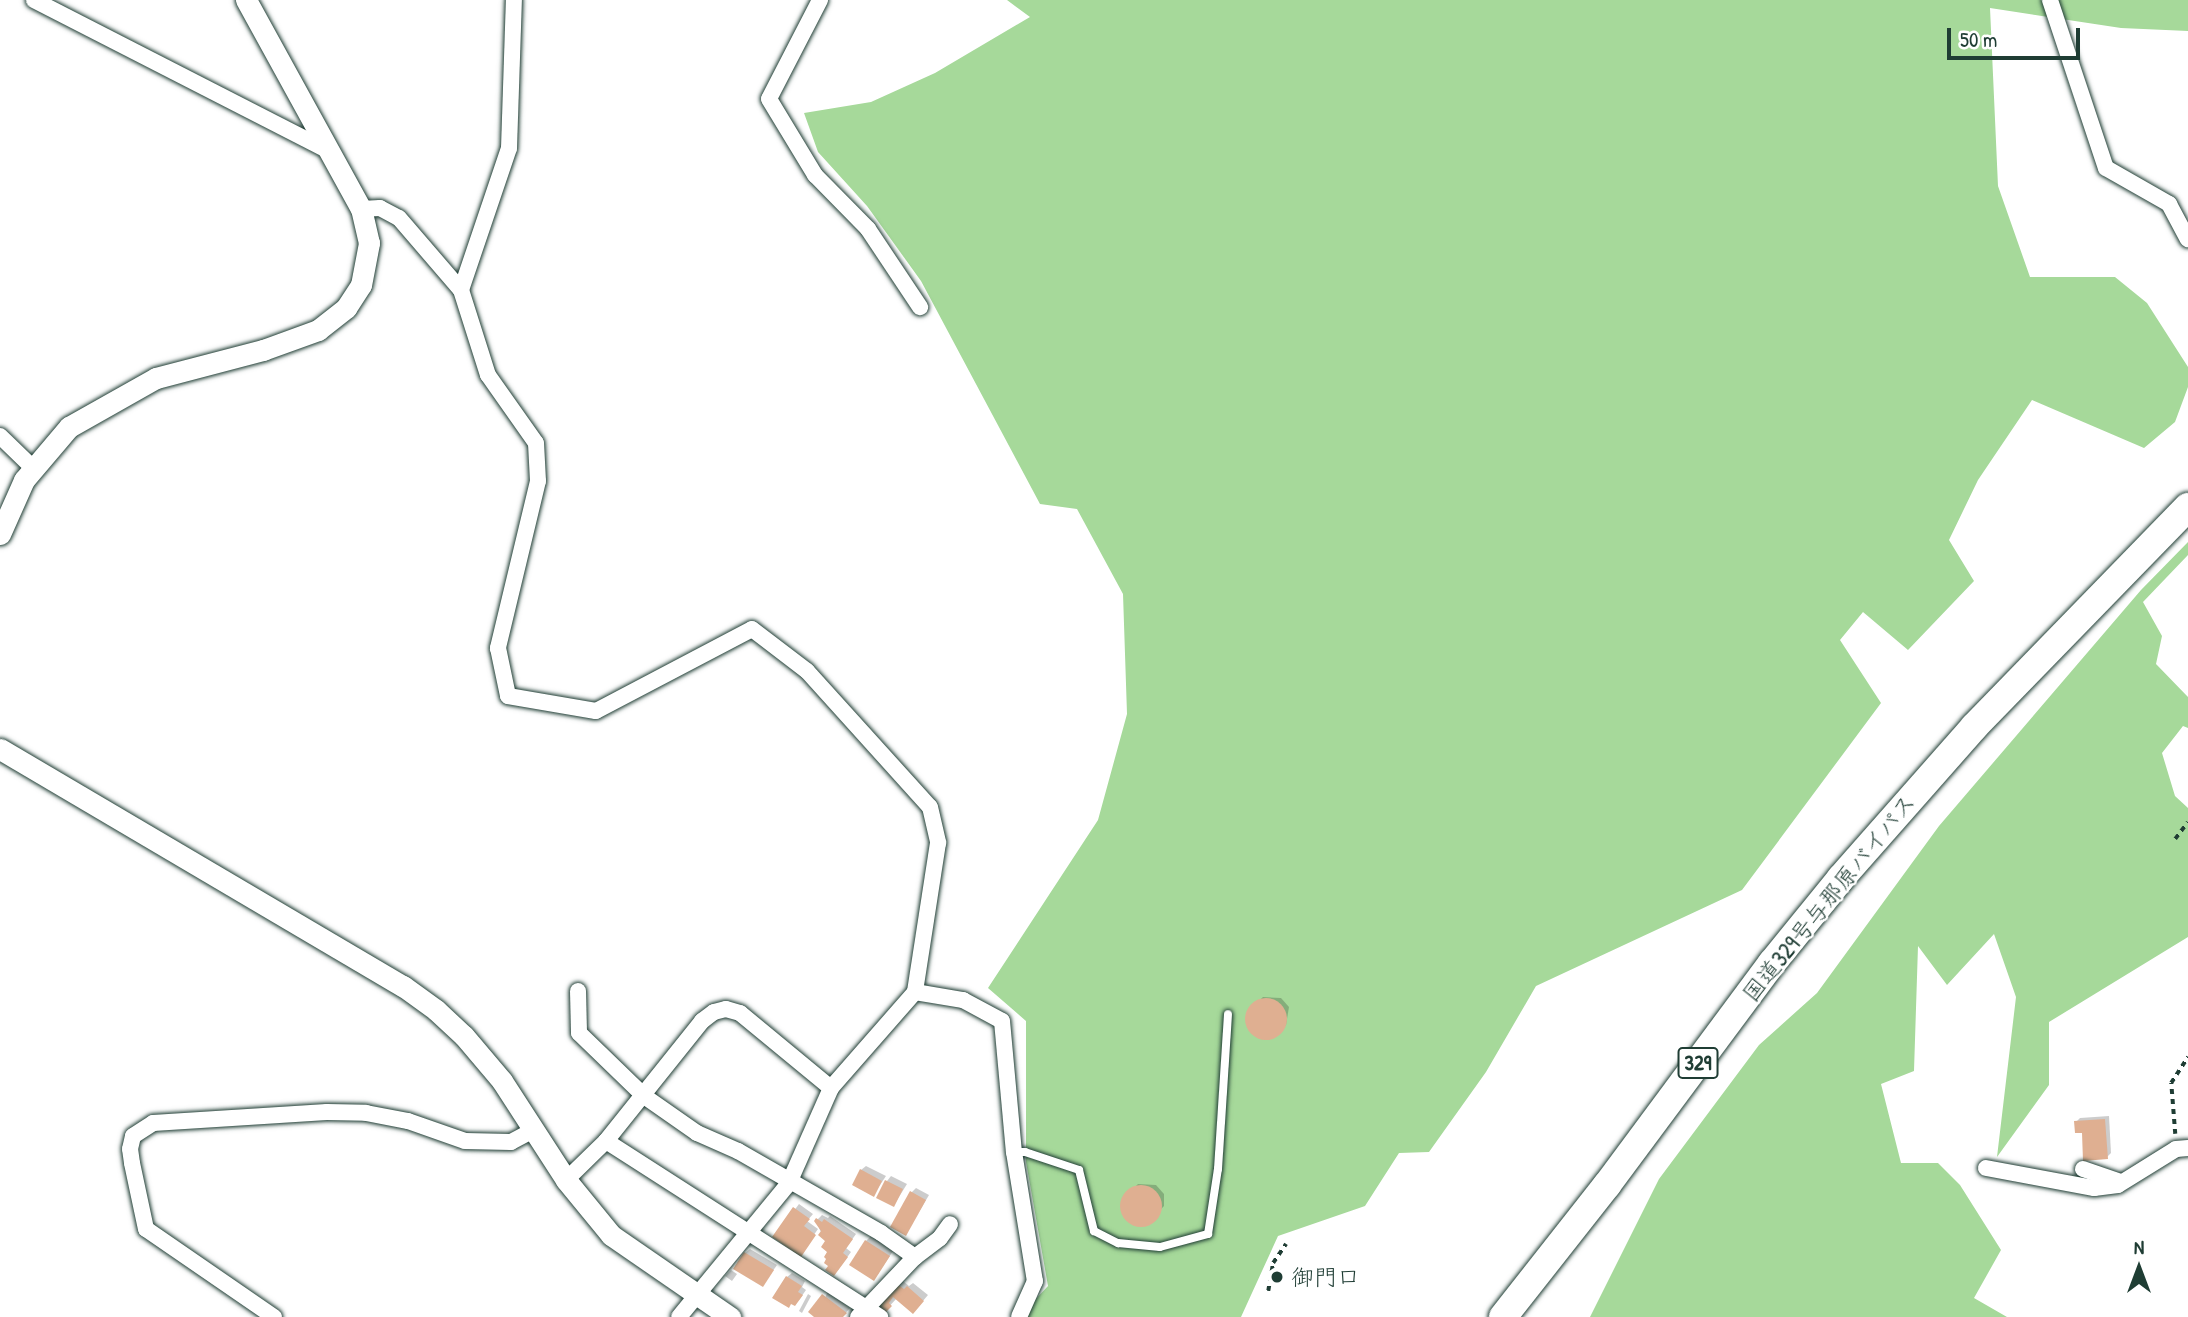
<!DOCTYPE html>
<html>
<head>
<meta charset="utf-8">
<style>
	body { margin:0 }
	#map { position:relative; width:2188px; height:1317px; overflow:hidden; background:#fff; font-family:"Patrick Hand","Klee One",sans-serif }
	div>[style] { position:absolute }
	.green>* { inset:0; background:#a6d99a }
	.shadow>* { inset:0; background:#0003 }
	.building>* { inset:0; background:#dfaf91 }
	.round { border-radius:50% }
	.path>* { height:3.5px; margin-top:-1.75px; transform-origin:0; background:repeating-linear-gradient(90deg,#1f3d34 0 5px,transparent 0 10px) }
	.roads { filter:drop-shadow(0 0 2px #1f3d34) drop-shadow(0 0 2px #1f3d34) }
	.lane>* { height:8px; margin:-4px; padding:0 4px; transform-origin:4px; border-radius:4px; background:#fff }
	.street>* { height:16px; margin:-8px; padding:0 8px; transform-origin:8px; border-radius:8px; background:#fff }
	.secondary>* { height:21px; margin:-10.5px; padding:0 10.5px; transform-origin:10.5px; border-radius:10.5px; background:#fff }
	.highway>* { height:28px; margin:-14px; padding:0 14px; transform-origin:14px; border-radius:14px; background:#fff }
	.dots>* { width:19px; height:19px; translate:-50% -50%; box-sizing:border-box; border:4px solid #fff; border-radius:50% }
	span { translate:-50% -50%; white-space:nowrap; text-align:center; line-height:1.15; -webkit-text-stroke:5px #fff; paint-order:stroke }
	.shield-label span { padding:2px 5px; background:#fff; border:2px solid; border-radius:5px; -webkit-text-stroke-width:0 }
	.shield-label { font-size:21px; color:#1f3d34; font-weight:700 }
	.street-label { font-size:23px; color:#1f3d34 }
	.poi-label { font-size:23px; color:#1f3d34 }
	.left { translate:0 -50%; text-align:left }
	.north { position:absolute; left:2104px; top:1233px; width:70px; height:70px; -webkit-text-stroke:5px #fff; paint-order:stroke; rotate:0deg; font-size:19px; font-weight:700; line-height:28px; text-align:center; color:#1f3d34 }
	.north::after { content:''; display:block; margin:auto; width:24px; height:32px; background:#1f3d34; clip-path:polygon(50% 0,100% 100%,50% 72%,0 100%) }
	.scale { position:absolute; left:1947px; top:28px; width:133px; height:32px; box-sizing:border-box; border:4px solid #1f3d34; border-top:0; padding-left:9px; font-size:21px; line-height:24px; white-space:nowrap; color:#1f3d34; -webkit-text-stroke:5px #fff; paint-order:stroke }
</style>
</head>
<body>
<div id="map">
	<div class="green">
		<div style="clip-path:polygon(1007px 0,2188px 0,2188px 31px,2121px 28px,1990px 8px,1998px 186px,2030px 277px,2115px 277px,2147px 303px,2188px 367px,2188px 387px,2175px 422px,2144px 448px,2032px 400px,1978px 480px,1949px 540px,1974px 581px,1908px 650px,1863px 612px,1840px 640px,1881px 703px,1742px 890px,1536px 986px,1486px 1072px,1429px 1152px,1399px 1153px,1365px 1206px,1278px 1236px,1241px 1317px,1019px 1317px,1048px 1286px,1026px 1162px,1026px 1021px,988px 988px,1098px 820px,1127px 714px,1123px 594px,1077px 509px,1040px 504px,921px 281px,867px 206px,818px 152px,804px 113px,871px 102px,935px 73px,1030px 17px)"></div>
		<div style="clip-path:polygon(2188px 542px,2188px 555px,2143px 602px,2162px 636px,2156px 664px,2188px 697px,2188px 728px,2183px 726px,2162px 753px,2175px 796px,2188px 808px,2188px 937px,2049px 1022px,2049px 1085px,1997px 1157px,2016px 997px,1994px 934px,1947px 985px,1918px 946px,1914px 1071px,1881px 1084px,1901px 1163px,1938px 1163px,1960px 1185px,2001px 1250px,1974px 1298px,2007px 1317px,1590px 1317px,1659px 1179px,1759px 1045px,1817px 993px,1939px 826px,2141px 590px)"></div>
	</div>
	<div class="shadow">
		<div style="clip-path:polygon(1263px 997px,1281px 998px,1289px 1007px,1286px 1025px,1271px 1037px,1254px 1034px,1247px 1024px,1248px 1011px)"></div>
		<div style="clip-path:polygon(2109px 1116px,2111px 1153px,2107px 1157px,2076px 1122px,2080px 1118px)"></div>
		<div style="clip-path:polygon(866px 1166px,886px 1176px,874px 1194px,861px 1170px)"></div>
		<div style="clip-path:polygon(891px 1176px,907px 1184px,894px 1205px,887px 1181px)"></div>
		<div style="clip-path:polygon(1138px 1184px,1156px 1185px,1164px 1194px,1164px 1206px,1147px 1224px,1129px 1221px,1122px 1211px,1124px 1198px)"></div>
		<div style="clip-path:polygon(916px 1188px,929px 1195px,906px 1234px,912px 1192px)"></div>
		<div style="clip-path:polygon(799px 1204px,813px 1214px,807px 1221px,818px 1229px,802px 1252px,775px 1236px)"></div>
		<div style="clip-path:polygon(822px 1215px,828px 1218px,830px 1216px,856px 1234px,846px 1248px,851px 1252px,838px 1270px,816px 1221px)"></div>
		<div style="clip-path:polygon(871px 1236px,893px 1251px,878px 1274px,866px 1241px)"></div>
		<div style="clip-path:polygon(750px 1249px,777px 1265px,763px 1285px,745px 1253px)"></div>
		<div style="clip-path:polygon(731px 1270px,737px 1274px,732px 1281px,725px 1276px)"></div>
		<div style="clip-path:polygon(792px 1273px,805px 1281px,802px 1287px,806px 1290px,799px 1300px,787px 1277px)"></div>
		<div style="clip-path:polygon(903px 1281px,909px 1286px,913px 1283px,928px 1295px,917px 1308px,897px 1298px,885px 1311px,880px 1306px)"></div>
		<div style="clip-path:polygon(828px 1291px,850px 1308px,842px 1317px,817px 1317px)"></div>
		<div style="clip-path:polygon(808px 1294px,811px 1296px,802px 1313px,799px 1311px)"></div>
	</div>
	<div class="building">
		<div class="round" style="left:1245px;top:998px;width:42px;height:42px"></div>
		<div style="clip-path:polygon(2105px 1119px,2108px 1159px,2083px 1161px,2082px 1133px,2075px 1133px,2074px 1121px)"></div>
		<div style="clip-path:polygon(860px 1169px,882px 1181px,874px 1197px,852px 1185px)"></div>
		<div style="clip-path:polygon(885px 1180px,903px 1189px,894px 1207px,876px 1198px)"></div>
		<div class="round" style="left:1120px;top:1185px;width:42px;height:42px"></div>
		<div style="clip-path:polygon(910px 1191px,926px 1200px,906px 1236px,890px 1227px)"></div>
		<div style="clip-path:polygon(793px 1207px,810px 1219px,804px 1226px,816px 1235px,801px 1257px,772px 1237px)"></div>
		<div style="clip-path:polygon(816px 1218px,822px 1222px,824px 1219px,853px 1239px,843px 1253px,848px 1257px,834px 1276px,825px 1270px,828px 1266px,824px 1263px,826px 1259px,824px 1257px,827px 1252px,821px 1247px,825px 1241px,818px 1235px,821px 1231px,814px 1221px)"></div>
		<div style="clip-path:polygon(865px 1240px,890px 1256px,874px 1281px,849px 1265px)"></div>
		<div style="clip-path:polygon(744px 1252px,774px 1270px,763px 1287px,733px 1269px)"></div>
		<div style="clip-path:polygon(786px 1276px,802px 1286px,798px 1292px,803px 1295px,795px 1306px,791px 1304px,789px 1308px,772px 1298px)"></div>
		<div style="clip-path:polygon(897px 1284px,904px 1289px,907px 1286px,924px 1301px,913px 1314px,893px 1297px,889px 1303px,892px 1306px,885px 1313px,877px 1306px)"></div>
		<div style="clip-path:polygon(822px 1294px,847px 1313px,843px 1317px,814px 1317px,808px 1312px)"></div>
	</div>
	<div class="path">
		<div style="left:2175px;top:839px;width:21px;rotate:-53deg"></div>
		<div style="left:2175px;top:1134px;width:51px;rotate:-94.5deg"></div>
		<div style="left:2171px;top:1083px;width:31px;rotate:-57deg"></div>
		<div style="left:1268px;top:1291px;width:28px;rotate:-80deg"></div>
		<div style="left:1273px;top:1263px;width:23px;rotate:-56deg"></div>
	</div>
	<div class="roads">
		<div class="lane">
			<div style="left:1014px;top:1152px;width:11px"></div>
			<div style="left:1025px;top:1152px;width:57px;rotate:18.4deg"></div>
			<div style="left:1079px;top:1170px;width:63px;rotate:76.2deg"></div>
			<div style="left:1094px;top:1231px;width:27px;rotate:27deg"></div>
			<div style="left:1118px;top:1243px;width:42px;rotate:5.4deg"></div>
			<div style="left:1160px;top:1247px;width:50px;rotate:-15.2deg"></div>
			<div style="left:1208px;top:1234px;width:66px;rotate:-81.3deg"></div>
			<div style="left:1218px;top:1169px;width:155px;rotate:-86.3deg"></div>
		</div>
		<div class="street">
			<div style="left:34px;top:0;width:334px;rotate:27.1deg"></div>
			<div style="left:820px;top:0;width:111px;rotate:117.3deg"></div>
			<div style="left:769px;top:99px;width:89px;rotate:58.8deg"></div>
			<div style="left:815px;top:175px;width:76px;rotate:45.5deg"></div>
			<div style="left:868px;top:229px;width:94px;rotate:56.3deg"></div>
			<div style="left:2050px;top:0;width:177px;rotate:71.6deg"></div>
			<div style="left:2106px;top:168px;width:73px;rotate:29.7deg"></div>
			<div style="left:2169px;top:204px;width:40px;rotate:62deg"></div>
			<div style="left:361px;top:209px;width:19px;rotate:-3deg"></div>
			<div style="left:380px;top:208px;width:21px;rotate:28deg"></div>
			<div style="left:399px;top:218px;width:95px;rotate:49.3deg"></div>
			<div style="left:461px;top:290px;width:89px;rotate:72.4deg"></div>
			<div style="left:488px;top:375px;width:83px;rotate:54.8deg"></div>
			<div style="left:536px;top:443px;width:38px;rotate:87deg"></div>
			<div style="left:538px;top:481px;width:172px;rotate:103.5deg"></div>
			<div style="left:498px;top:648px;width:49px;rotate:78.2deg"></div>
			<div style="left:508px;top:696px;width:89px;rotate:9.7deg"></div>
			<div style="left:596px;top:711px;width:176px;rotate:-27.7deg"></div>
			<div style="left:752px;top:629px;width:69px;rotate:37.4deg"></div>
			<div style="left:807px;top:671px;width:183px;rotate:47.9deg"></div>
			<div style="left:930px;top:807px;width:37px;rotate:77deg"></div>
			<div style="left:938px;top:843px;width:151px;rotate:98.8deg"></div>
			<div style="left:915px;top:992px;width:128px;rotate:131.2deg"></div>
			<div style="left:831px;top:1088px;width:104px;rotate:113.9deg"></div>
			<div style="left:789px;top:1183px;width:173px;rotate:129.4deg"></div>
			<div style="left:461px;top:290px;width:150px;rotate:-71.3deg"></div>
			<div style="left:509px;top:148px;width:148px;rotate:-88.1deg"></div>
			<div style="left:0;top:436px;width:46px;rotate:44.1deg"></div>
			<div style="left:578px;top:991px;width:42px;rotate:88.6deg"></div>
			<div style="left:579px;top:1033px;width:91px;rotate:44.1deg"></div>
			<div style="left:644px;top:1096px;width:65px;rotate:34.9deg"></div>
			<div style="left:697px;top:1133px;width:45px;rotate:23.7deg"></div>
			<div style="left:738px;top:1151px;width:165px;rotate:29.8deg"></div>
			<div style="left:881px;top:1233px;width:42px;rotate:35.2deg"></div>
			<div style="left:915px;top:992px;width:49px;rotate:9.5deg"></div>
			<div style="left:963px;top:1000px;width:44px;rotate:28.3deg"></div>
			<div style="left:1002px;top:1021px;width:132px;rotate:84.8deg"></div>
			<div style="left:1014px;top:1152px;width:131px;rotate:80.8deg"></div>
			<div style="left:1035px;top:1281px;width:39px;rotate:114deg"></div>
			<div style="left:606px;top:1141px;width:326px;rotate:32.7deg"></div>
			<div style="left:1986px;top:1168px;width:110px;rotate:10.5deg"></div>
			<div style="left:2094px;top:1188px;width:24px;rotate:-7deg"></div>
			<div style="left:2118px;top:1185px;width:68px;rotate:-31.8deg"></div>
			<div style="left:2176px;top:1149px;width:12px;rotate:-5deg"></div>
			<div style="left:2083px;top:1169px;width:40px;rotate:18.9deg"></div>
			<div style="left:566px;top:1180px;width:56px;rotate:-44.3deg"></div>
			<div style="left:606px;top:1141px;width:154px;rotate:-51.3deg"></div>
			<div style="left:702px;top:1021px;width:15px;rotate:-37deg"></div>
			<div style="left:714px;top:1012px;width:12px;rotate:-14deg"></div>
			<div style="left:726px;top:1009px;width:15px;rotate:16deg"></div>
			<div style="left:740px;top:1013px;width:118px;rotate:39.5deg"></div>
			<div style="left:274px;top:1317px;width:155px;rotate:-145.5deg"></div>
			<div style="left:146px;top:1229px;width:67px;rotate:-102deg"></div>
			<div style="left:132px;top:1163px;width:14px;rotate:-98deg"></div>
			<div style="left:130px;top:1149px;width:13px;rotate:-77deg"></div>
			<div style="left:133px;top:1136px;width:24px;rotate:-33deg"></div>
			<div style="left:153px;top:1123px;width:174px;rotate:-3.6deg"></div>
			<div style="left:327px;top:1112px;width:39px;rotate:1deg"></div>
			<div style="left:366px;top:1113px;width:43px;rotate:10.8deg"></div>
			<div style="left:408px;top:1121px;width:60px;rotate:19.3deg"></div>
			<div style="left:465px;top:1141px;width:46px;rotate:1.2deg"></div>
			<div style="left:511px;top:1142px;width:26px;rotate:-28deg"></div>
			<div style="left:858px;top:1317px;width:83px;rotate:-46.5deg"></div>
			<div style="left:915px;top:1257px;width:31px;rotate:-37deg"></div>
			<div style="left:940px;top:1238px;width:17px;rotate:-54deg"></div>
		</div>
		<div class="secondary">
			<div style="left:0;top:534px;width:59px;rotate:-66deg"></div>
			<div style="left:24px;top:480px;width:70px;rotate:-49.7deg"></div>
			<div style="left:69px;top:427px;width:100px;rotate:-29.4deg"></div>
			<div style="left:156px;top:378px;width:111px;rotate:-14.7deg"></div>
			<div style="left:263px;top:350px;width:59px;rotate:-20deg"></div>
			<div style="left:318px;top:330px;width:36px;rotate:-38deg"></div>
			<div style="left:346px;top:308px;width:27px;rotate:-57deg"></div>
			<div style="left:361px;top:285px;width:43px;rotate:-79.2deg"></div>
			<div style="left:369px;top:243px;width:35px;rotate:-103deg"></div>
			<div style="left:361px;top:209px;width:239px;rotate:-118.8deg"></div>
			<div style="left:0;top:749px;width:468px;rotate:30.5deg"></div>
			<div style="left:403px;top:986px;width:41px;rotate:36deg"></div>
			<div style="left:436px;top:1010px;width:38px;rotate:43deg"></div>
			<div style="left:464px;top:1036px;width:59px;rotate:49.8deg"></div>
			<div style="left:502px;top:1081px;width:118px;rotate:57.1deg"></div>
			<div style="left:566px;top:1180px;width:71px;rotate:50.7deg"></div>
			<div style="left:611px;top:1235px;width:145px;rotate:34.6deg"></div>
		</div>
		<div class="highway">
			<div style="left:1503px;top:1317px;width:168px;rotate:-51.8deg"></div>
			<div style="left:1607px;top:1185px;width:277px;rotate:-53.4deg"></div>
			<div style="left:1772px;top:963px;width:109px;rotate:-50.9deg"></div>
			<div style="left:1841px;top:878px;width:201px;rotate:-48.6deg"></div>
			<div style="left:1974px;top:727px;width:307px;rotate:-45.8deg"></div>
		</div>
	</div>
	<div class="dots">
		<div style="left:1277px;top:1277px;background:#1f3d34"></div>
	</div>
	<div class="shield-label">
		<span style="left:1698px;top:1063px">329</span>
	</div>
	<div class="street-label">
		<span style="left:1829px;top:898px;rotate:-51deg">国道329号与那原バイパス</span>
	</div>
	<div class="poi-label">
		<span class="left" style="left:1291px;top:1277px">御門口</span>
	</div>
	<div class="north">N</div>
	<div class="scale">50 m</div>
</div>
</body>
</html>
